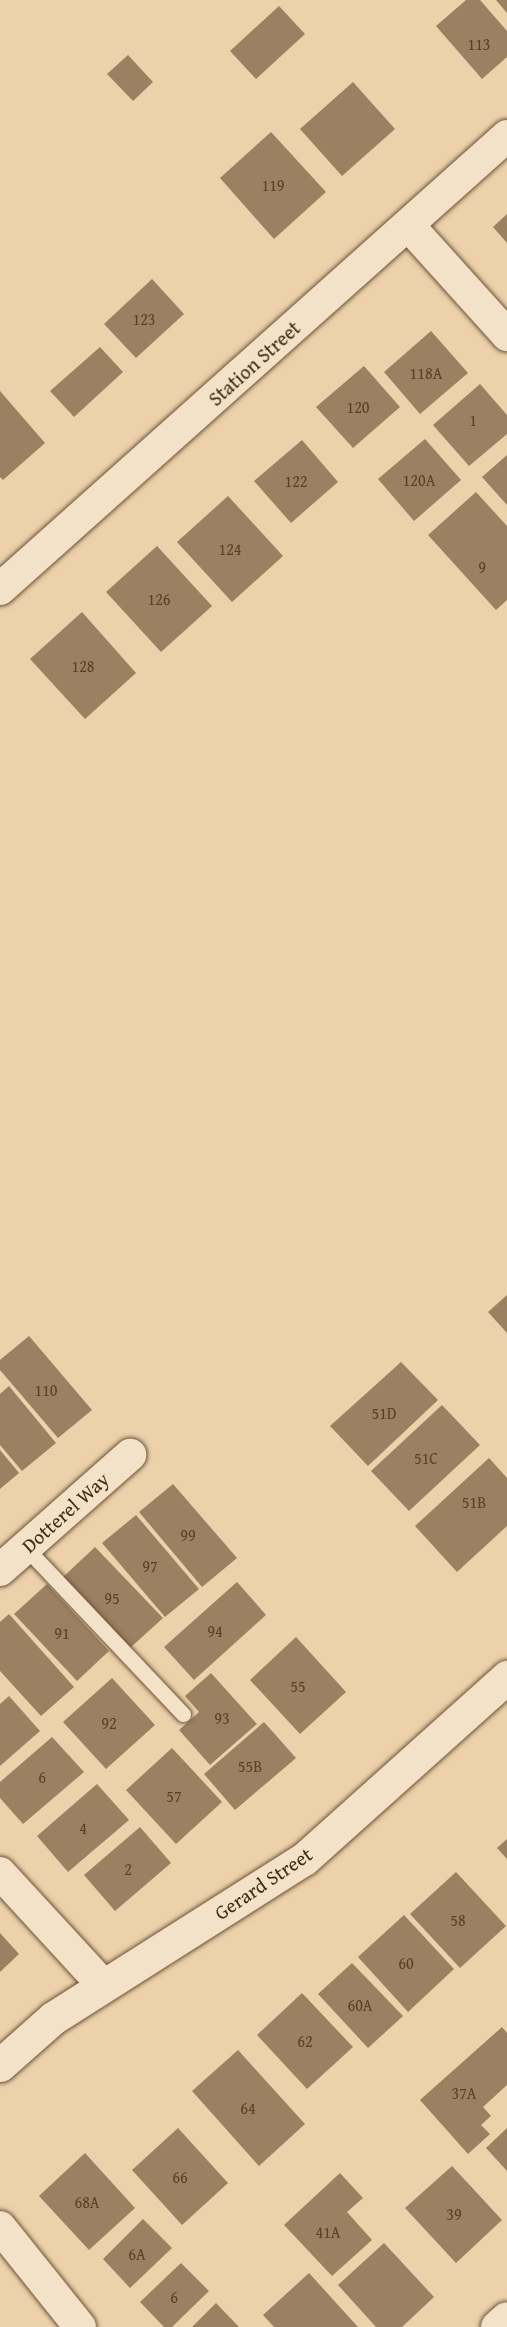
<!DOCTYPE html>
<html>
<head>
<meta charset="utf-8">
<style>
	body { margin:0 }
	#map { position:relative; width:507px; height:2327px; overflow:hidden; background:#ecd1aa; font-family:"Gentium Book Plus",serif }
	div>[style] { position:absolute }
	.building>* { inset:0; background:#9b8161 }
	.roads { filter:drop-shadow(0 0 2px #6d5438) drop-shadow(0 0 2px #6d5438) }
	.lane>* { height:15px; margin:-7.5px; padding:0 7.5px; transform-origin:7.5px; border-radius:7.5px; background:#f3e1c8 }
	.street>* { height:32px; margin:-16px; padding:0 16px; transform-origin:16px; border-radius:16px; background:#f3e1c8 }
	.secondary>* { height:33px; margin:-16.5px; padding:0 16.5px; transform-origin:16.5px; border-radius:16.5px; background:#f3e1c8 }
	span { translate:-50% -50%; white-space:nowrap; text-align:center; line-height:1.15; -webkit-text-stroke:4.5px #f3e1c8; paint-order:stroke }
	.number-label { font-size:16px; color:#594026 }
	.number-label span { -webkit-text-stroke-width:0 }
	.street-label { font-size:20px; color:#432a12 }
</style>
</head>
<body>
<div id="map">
	<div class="building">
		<div style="clip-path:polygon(466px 0,480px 0,507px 31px,507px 57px,482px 79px,436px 26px)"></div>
		<div style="clip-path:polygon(496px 0,507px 0,507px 13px)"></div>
		<div style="clip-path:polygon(279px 6px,305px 34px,256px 79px,230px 51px)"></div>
		<div style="clip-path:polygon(128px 55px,153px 82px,133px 101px,107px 74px)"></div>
		<div style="clip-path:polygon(353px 82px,395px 129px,342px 176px,300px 129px)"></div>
		<div style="clip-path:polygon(271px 132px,326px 192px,274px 239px,220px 178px)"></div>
		<div style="clip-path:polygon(507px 214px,507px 243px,493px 227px)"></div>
		<div style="clip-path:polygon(152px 279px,184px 314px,136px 358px,104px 324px)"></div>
		<div style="clip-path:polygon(431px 331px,468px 373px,420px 414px,384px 372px)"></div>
		<div style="clip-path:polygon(100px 347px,123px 372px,74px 417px,50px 391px)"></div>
		<div style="clip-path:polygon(364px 366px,400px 407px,353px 448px,316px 407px)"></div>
		<div style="clip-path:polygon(480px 384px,507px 415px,507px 434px,469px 466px,433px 425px)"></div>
		<div style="clip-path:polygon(0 391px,45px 443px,3px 480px,0 477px)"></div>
		<div style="clip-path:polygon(425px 439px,461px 480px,414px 521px,378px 479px)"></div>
		<div style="clip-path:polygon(302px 440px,338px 482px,291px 523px,254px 481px)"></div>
		<div style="clip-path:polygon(507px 455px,507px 505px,482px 477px)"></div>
		<div style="clip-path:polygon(476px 492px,507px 526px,507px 600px,496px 610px,428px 535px)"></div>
		<div style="clip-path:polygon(228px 496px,283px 556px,232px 602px,177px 542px)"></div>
		<div style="clip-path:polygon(157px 546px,212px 606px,161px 652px,106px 592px)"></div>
		<div style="clip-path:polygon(82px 612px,136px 673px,85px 719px,30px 659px)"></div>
		<div style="clip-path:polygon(507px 1295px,507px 1333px,488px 1312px)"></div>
		<div style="clip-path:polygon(29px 1336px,92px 1410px,58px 1438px,0 1370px,0 1360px)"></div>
		<div style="clip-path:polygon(401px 1362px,438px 1400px,368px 1466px,330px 1426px)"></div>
		<div style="clip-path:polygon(9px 1386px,56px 1443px,22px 1471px,0 1445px,0 1394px)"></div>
		<div style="clip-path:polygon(442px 1405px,480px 1445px,409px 1511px,371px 1471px)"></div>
		<div style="clip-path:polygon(0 1450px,19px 1473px,0 1489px)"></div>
		<div style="clip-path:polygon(489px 1458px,507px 1478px,507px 1526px,457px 1572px,415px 1526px)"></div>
		<div style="clip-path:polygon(173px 1484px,237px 1558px,202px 1587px,139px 1512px)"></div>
		<div style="clip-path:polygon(136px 1515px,199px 1589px,165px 1617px,102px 1543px)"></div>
		<div style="clip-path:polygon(95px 1547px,163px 1618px,130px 1648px,62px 1578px)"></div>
		<div style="clip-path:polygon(237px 1582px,266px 1615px,194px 1680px,164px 1647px)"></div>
		<div style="clip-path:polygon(47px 1584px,109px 1651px,77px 1681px,14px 1614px)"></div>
		<div style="clip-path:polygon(9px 1614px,74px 1687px,41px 1716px,0 1671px,0 1622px)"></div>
		<div style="clip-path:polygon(296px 1637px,346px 1692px,300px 1734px,250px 1680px)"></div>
		<div style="clip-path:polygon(211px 1673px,257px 1724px,210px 1765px,179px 1730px,199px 1712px,185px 1696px)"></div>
		<div style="clip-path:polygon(112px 1678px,155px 1725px,106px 1769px,63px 1722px)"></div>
		<div style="clip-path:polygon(9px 1696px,40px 1731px,0 1766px,0 1704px)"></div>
		<div style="clip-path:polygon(264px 1722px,296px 1758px,235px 1810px,204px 1774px)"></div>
		<div style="clip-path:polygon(52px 1737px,84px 1772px,23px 1824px,0 1798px,0 1782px)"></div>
		<div style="clip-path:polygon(172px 1748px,222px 1802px,176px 1844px,126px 1790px)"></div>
		<div style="clip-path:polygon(97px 1784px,129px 1820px,68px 1872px,37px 1836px)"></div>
		<div style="clip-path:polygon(140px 1827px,171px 1863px,115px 1911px,84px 1875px)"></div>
		<div style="clip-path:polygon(507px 1839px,507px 1859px,497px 1848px)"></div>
		<div style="clip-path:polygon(456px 1872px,506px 1926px,460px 1968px,410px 1914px)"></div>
		<div style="clip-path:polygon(404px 1915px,454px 1969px,408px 2012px,358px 1957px)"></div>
		<div style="clip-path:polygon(0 1933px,19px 1954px,0 1972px)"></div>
		<div style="clip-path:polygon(352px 1963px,403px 2016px,368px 2048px,318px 1994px)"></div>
		<div style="clip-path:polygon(302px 1993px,353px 2047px,307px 2089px,257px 2035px)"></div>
		<div style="clip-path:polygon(502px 2027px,507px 2033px,507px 2085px,483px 2107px,491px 2116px,481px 2125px,490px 2134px,468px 2154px,420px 2100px)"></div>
		<div style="clip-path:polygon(238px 2050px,305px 2124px,259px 2166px,192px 2091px)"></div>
		<div style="clip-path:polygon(178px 2128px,228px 2183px,182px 2225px,132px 2170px)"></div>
		<div style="clip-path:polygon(507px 2128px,507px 2171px,486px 2148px)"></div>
		<div style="clip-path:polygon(85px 2153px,135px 2208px,89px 2250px,39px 2196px)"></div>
		<div style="clip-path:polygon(452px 2166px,502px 2220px,456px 2263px,405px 2208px)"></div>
		<div style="clip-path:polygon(340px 2173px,363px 2198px,347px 2212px,372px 2240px,332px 2276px,284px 2225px)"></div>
		<div style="clip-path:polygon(143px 2219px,172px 2248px,130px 2288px,103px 2259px)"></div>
		<div style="clip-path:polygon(384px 2243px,434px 2297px,402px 2327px,376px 2327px,338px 2285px)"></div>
		<div style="clip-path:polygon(181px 2263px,209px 2291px,172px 2327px,164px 2327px,140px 2302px)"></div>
		<div style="clip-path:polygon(309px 2273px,358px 2327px,274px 2327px,263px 2315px)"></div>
		<div style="clip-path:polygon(216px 2303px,239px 2327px,192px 2327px)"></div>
	</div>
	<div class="roads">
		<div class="lane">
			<div style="left:25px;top:1547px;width:230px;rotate:46.6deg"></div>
		</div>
		<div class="street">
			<div style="left:409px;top:226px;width:147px;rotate:48deg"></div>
			<div style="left:0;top:589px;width:680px;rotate:-41.78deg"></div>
			<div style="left:0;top:1570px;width:174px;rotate:-41.5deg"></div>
			<div style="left:0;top:1873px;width:154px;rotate:47.4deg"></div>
			<div style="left:0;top:2227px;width:128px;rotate:51.3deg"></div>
			<div style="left:497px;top:2327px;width:13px;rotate:-42deg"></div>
		</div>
		<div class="secondary">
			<div style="left:0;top:2065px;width:71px;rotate:-41.6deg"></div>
			<div style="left:53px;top:2018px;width:297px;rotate:-32.4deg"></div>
			<div style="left:304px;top:1859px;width:273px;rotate:-41.9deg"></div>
		</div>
	</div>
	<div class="number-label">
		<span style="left:479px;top:44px">113</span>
		<span style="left:273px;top:185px">119</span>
		<span style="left:144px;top:319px">123</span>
		<span style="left:426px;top:373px">118A</span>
		<span style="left:358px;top:407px">120</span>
		<span style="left:473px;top:420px">1</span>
		<span style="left:419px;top:480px">120A</span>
		<span style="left:296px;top:481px">122</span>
		<span style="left:230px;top:549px">124</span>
		<span style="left:482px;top:567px">9</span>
		<span style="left:159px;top:599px">126</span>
		<span style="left:83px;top:666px">128</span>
		<span style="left:46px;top:1390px">110</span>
		<span style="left:384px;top:1413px">51D</span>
		<span style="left:426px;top:1458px">51C</span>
		<span style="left:474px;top:1502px">51B</span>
		<span style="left:188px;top:1535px">99</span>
		<span style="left:150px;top:1566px">97</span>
		<span style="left:112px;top:1598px">95</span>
		<span style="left:215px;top:1631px">94</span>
		<span style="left:62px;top:1633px">91</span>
		<span style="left:298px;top:1686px">55</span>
		<span style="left:222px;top:1718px">93</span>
		<span style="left:109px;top:1723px">92</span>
		<span style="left:250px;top:1766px">55B</span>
		<span style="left:42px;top:1777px">6</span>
		<span style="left:174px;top:1796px">57</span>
		<span style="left:83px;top:1828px">4</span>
		<span style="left:128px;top:1869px">2</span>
		<span style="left:458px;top:1920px">58</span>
		<span style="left:406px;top:1963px">60</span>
		<span style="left:360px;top:2005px">60A</span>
		<span style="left:305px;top:2041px">62</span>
		<span style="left:464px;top:2093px">37A</span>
		<span style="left:248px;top:2108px">64</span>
		<span style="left:180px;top:2177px">66</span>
		<span style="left:87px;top:2202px">68A</span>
		<span style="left:454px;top:2214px">39</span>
		<span style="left:328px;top:2232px">41A</span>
		<span style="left:137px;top:2254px">6A</span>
		<span style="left:174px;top:2297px">6</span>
	</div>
	<div class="street-label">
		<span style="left:254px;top:363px;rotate:-42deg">Station Street</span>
		<span style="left:65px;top:1512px;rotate:-42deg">Dotterel Way</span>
		<span style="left:263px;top:1883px;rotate:-34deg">Gerard Street</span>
	</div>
</div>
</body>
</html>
